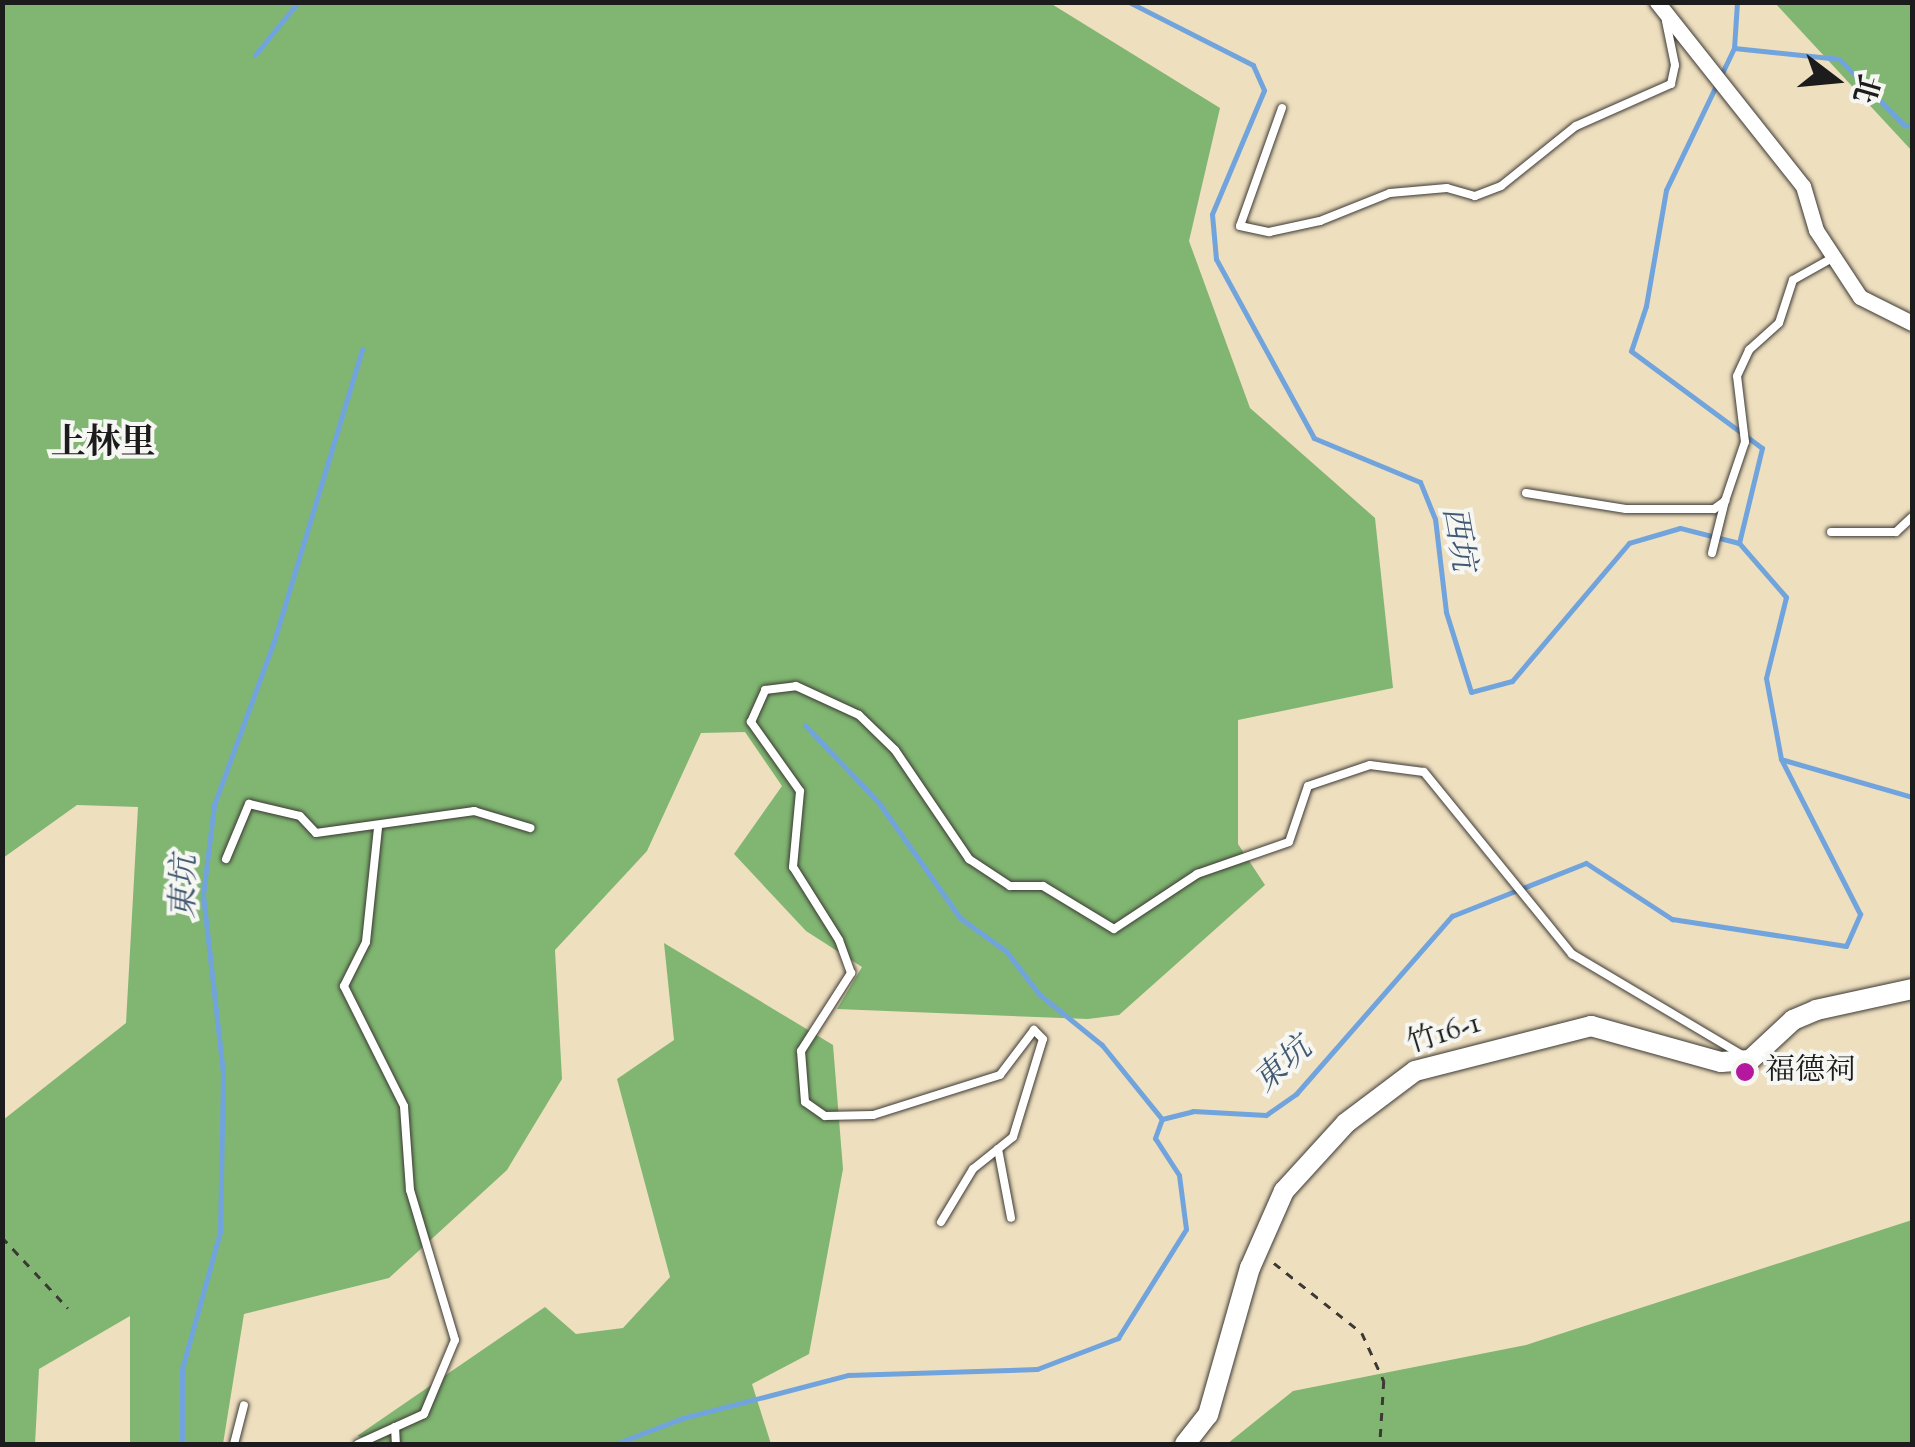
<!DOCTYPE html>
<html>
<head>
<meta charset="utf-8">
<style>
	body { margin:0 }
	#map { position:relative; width:1915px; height:1447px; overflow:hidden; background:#eedfbf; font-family:"Sorts Mill Goudy","Noto Serif TC",serif }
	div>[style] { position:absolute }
	.forest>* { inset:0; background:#80b672 }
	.stream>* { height:5px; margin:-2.5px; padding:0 2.5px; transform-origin:2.5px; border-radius:2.5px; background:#71a4dd }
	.path>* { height:2.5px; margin-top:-1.25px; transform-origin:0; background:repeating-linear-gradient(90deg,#3c3934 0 8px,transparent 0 16px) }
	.roads { filter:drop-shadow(0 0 2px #3c3934) drop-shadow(0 0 2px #3c3934) }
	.service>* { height:8px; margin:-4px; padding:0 4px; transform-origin:4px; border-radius:4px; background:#fff }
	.minor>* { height:15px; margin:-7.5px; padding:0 7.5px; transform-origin:7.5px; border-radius:7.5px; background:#fff }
	.tertiary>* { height:20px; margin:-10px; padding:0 10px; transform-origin:10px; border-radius:10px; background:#fff }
	.dots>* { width:28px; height:28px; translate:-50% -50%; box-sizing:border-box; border:5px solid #f6f6f2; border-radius:50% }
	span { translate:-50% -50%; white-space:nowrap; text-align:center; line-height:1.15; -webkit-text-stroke:8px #f6f6f2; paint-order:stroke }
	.street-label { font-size:30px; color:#1c1c1c }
	.poi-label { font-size:30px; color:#1c1c1c }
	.left { translate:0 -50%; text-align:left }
	.water-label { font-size:32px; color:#425973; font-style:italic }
	.quarter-label { font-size:35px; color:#1c1c1c; font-weight:700 }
	.frame { position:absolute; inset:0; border:5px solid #1c1c1c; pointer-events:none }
	.north { position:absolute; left:1785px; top:30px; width:100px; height:100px; -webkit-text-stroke:8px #f6f6f2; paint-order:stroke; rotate:106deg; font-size:28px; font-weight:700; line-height:40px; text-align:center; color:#1c1c1c }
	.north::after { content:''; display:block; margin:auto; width:35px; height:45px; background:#1c1c1c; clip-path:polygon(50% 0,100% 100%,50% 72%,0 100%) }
</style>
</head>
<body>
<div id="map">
	<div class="forest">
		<div style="clip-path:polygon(3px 3px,1050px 3px,1220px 108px,1189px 241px,1250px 408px,1375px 518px,1393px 688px,1238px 720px,1238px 844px,1265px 885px,1119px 1015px,1088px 1019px,837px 1009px,862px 967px,806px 931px,734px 854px,782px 786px,745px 732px,701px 733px,647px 851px,555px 950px,562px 1079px,507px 1170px,389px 1278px,244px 1314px,223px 1444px,130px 1444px,130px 1316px,39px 1369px,35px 1444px,3px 1444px,3px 1120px,126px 1023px,138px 807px,77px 805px,3px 858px)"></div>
		<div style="clip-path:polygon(1775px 3px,1912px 3px,1912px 151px)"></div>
		<div style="clip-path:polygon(664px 943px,833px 1045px,843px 1169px,809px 1354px,752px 1384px,771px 1444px,381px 1444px,357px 1436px,545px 1307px,576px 1334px,623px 1328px,670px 1277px,617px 1079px,674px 1040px)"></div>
		<div style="clip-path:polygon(1912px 1220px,1912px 1444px,1227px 1444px,1293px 1391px,1526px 1345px)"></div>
	</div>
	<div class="stream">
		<div style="left:1737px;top:2px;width:46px;rotate:93.7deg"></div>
		<div style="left:1734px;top:48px;width:157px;rotate:115.6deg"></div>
		<div style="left:1666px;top:190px;width:118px;rotate:99.8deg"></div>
		<div style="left:1646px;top:306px;width:47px;rotate:108.4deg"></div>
		<div style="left:1631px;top:351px;width:163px;rotate:36.5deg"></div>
		<div style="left:1762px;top:448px;width:98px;rotate:103.6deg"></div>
		<div style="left:1734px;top:48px;width:106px;rotate:6deg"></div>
		<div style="left:1839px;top:59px;width:93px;rotate:45.4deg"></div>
		<div style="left:1904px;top:125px;width:8px;rotate:7deg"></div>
		<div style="left:255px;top:55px;width:68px;rotate:-50.9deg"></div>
		<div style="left:805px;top:725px;width:108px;rotate:46.5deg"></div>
		<div style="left:879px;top:803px;width:141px;rotate:54.8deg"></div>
		<div style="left:960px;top:918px;width:57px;rotate:35.7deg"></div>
		<div style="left:1006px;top:951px;width:54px;rotate:52.5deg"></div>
		<div style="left:1039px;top:994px;width:81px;rotate:39deg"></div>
		<div style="left:1102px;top:1045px;width:95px;rotate:51deg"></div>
		<div style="left:1784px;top:760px;width:133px;rotate:16.1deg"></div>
		<div style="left:182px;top:1444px;width:75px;rotate:-90deg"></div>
		<div style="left:182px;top:1369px;width:142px;rotate:-74.5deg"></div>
		<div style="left:220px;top:1232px;width:159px;rotate:-88.9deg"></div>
		<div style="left:223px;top:1073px;width:179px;rotate:-96.4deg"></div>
		<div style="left:203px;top:895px;width:91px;rotate:-83deg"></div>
		<div style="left:214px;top:805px;width:175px;rotate:-69.9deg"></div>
		<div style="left:274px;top:641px;width:305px;rotate:-73.2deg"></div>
		<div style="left:615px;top:1444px;width:73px;rotate:-20.9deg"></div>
		<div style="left:683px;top:1418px;width:171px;rotate:-14.6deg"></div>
		<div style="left:848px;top:1375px;width:189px;rotate:-1.8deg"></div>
		<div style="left:1037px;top:1369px;width:87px;rotate:-20.9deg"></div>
		<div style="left:1118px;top:1338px;width:128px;rotate:-58deg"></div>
		<div style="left:1186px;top:1229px;width:54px;rotate:-97.4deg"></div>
		<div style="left:1179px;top:1175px;width:44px;rotate:-123deg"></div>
		<div style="left:1155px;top:1138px;width:20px;rotate:-70deg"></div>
		<div style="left:1162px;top:1119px;width:32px;rotate:-14deg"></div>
		<div style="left:1193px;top:1111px;width:73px;rotate:3.1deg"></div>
		<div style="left:1266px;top:1115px;width:37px;rotate:-35deg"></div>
		<div style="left:1296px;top:1094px;width:237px;rotate:-48.8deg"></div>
		<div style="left:1452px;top:916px;width:144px;rotate:-21.6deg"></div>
		<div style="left:1586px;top:863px;width:103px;rotate:33.1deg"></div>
		<div style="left:1672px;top:919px;width:176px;rotate:8.8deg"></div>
		<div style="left:1846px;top:946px;width:35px;rotate:-66deg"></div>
		<div style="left:1860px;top:914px;width:174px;rotate:-117deg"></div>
		<div style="left:1781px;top:759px;width:82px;rotate:-100.5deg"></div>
		<div style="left:1766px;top:678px;width:83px;rotate:-76.1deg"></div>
		<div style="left:1786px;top:597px;width:72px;rotate:-131deg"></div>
		<div style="left:1739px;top:543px;width:61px;rotate:-165.7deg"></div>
		<div style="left:1680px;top:528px;width:53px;rotate:163.6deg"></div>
		<div style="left:1629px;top:543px;width:181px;rotate:130.3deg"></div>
		<div style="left:1512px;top:681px;width:42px;rotate:165deg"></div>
		<div style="left:1471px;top:692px;width:84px;rotate:-107.4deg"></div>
		<div style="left:1446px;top:612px;width:94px;rotate:-96.7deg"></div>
		<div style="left:1435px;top:519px;width:40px;rotate:-112deg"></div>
		<div style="left:1420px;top:482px;width:115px;rotate:-157.5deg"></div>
		<div style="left:1314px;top:438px;width:204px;rotate:-118.7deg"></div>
		<div style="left:1216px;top:259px;width:45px;rotate:-95.1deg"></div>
		<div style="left:1212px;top:214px;width:134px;rotate:-67.2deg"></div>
		<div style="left:1264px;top:90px;width:27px;rotate:-114deg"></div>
		<div style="left:1253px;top:65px;width:139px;rotate:-153.1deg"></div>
	</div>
	<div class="path">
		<div style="left:2px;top:1237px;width:97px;rotate:47.1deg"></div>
		<div style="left:1274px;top:1263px;width:112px;rotate:38.5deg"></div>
		<div style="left:1362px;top:1333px;width:53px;rotate:65.4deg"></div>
		<div style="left:1384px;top:1381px;width:63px;rotate:93.6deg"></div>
	</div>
	<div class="roads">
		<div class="service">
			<div style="left:1282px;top:108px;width:125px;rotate:109.6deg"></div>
			<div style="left:1240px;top:226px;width:30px;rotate:12deg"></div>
			<div style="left:1269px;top:232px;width:52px;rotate:-12.2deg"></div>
			<div style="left:1320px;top:221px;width:75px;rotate:-21.8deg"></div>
			<div style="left:1390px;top:193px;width:57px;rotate:-5deg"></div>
			<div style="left:1447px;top:188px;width:29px;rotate:16deg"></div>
			<div style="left:1475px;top:196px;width:28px;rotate:-21deg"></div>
			<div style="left:1501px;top:186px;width:96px;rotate:-38.7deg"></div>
			<div style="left:1576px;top:126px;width:104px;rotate:-23.9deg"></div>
			<div style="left:1671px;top:84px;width:19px;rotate:-78deg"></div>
			<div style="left:1675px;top:65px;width:45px;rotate:-101.6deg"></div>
			<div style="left:1526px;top:493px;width:101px;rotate:9.1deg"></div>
			<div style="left:1626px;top:509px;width:88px"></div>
			<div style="left:1714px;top:509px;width:14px;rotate:-36deg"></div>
			<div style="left:1725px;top:501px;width:62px;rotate:-71.3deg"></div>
			<div style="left:1745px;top:442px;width:66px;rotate:-96.9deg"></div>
			<div style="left:1737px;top:376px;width:29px;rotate:-65deg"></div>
			<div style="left:1749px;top:350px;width:40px;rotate:-42deg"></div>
			<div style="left:1779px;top:323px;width:45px;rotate:-72deg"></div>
			<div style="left:1793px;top:280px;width:45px;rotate:-29.4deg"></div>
			<div style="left:1831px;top:532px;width:65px"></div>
			<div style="left:1896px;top:532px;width:22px;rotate:-43deg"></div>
			<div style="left:1712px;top:553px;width:54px;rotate:-76deg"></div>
			<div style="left:226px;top:859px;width:60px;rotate:-67.3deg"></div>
			<div style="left:249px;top:804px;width:52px;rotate:13.2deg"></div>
			<div style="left:300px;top:816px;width:23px;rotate:47deg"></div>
			<div style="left:316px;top:833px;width:160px;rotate:-7.9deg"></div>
			<div style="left:474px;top:811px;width:59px;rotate:16.9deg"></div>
			<div style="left:998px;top:1149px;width:70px;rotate:79.3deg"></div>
			<div style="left:941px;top:1222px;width:62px;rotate:-58.9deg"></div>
			<div style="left:973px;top:1169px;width:51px;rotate:-38.7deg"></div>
			<div style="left:1013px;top:1137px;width:102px;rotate:-73deg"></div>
			<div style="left:1043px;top:1039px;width:13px;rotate:-135deg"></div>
			<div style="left:1034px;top:1030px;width:56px;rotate:127.1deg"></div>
			<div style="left:1000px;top:1075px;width:133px;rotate:162.5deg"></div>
			<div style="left:873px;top:1115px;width:48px;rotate:178.8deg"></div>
			<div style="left:825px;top:1116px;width:24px;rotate:-145deg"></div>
			<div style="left:805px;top:1102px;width:51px;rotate:-94.5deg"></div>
			<div style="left:801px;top:1051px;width:93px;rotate:-57.3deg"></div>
			<div style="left:851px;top:973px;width:35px;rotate:-110deg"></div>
			<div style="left:839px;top:940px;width:86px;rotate:-122.2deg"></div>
			<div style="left:793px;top:867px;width:76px;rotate:-84.7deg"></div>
			<div style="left:800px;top:791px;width:85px;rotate:-125.4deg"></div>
			<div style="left:751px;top:722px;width:35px;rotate:-66deg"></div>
			<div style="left:765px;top:690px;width:31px;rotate:-7deg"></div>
			<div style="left:796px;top:686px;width:69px;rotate:24.7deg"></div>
			<div style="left:859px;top:715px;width:50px;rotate:44.2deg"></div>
			<div style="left:895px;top:750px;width:132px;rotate:55.8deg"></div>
			<div style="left:969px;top:859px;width:49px;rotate:33.4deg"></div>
			<div style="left:1010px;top:886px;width:33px"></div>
			<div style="left:1043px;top:886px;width:83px;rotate:31.2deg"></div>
			<div style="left:1114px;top:929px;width:100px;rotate:-33.5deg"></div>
			<div style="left:1197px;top:874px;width:97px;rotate:-19.2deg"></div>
			<div style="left:1289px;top:842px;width:59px;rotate:-71.3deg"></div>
			<div style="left:1308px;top:786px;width:65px;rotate:-18.7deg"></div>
			<div style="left:1370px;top:765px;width:54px;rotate:7.4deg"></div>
			<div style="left:1424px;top:772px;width:235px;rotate:50.9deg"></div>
			<div style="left:1572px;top:954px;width:198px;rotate:30.7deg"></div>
			<div style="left:395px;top:1427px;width:17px;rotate:87deg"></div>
			<div style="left:234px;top:1444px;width:40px;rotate:-75.6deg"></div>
			<div style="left:358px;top:1444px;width:72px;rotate:-24.4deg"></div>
			<div style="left:424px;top:1414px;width:80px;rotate:-67.3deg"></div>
			<div style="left:455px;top:1340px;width:157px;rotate:-106.7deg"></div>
			<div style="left:410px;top:1190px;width:84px;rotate:-94.1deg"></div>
			<div style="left:404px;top:1106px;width:134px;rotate:-116.6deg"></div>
			<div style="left:344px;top:986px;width:49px;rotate:-63.4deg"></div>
			<div style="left:366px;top:942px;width:115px;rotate:-84deg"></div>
		</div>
		<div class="minor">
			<div style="left:1657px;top:2px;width:235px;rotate:51.6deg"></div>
			<div style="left:1803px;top:186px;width:46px;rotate:73.5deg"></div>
			<div style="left:1816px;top:230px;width:80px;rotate:56.7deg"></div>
			<div style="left:1860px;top:297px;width:58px;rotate:26.6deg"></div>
		</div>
		<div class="tertiary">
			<div style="left:1185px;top:1444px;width:37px;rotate:-52deg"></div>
			<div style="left:1208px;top:1415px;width:153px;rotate:-74.1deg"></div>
			<div style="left:1250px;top:1268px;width:84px;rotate:-66.2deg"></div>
			<div style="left:1284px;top:1191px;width:92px;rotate:-47.6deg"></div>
			<div style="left:1346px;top:1123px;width:86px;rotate:-37deg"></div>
			<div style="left:1415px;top:1071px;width:182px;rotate:-14.3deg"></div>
			<div style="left:1591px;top:1026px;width:135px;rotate:15.5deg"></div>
			<div style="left:1721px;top:1062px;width:29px;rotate:-4deg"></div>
			<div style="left:1750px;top:1060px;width:59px;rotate:-42.9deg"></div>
			<div style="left:1793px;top:1020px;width:25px;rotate:-23deg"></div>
			<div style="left:1816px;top:1010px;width:98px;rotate:-12.3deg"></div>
		</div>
	</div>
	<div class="dots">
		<div style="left:1745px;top:1072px;background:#b5179e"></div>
	</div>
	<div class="street-label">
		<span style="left:1444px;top:1035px;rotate:-17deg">竹16-1</span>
	</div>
	<div class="poi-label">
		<span class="left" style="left:1765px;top:1072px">福德祠</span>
	</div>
	<div class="water-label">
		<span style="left:1457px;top:539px;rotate:80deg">西坑</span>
		<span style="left:186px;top:887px;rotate:-89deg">東坑</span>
		<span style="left:1284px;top:1066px;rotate:-42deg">東坑</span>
	</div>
	<div class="quarter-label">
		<span style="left:103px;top:445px">上林里</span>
	</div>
	<div class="frame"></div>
	<div class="north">北</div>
</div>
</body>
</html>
